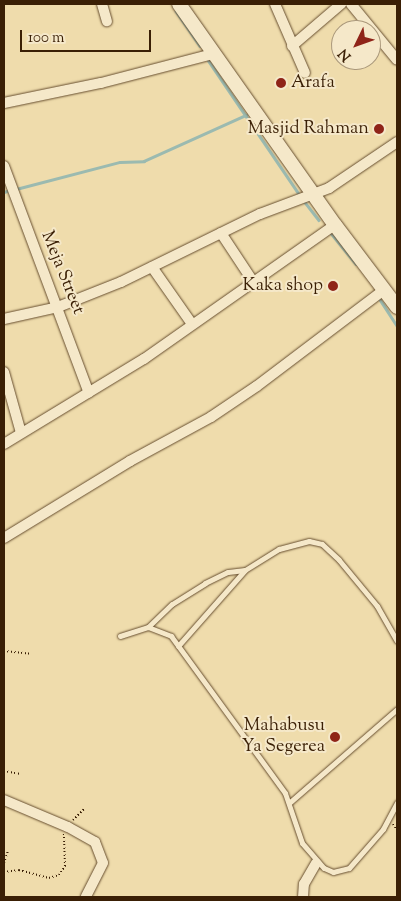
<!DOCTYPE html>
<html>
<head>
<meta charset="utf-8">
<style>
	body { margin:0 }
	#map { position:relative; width:401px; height:901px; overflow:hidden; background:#efdcac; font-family:"Sorts Mill Goudy",serif }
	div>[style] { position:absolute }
	.stream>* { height:2.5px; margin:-1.25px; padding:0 1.25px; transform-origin:1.25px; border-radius:1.25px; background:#9bbab0 }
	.path>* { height:2px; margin-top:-1px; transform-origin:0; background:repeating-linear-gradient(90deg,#3a1f05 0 1px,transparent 0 3.5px) }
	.roads { filter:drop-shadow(0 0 1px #674e2f) drop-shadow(0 0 1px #674e2f) }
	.lane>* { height:5px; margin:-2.5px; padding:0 2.5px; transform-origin:2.5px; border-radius:2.5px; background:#f5e8c9 }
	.street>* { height:10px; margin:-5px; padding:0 5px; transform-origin:5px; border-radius:5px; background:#f5e8c9 }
	.secondary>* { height:14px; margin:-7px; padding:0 7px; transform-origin:7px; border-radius:7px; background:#f5e8c9 }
	.dots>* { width:14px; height:14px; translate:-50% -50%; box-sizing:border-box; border:2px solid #f5e8c9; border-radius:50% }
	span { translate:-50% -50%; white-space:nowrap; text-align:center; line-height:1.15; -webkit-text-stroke:4px #f5e8c9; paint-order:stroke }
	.poi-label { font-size:18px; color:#3a1f05 }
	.left { translate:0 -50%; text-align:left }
	.right { translate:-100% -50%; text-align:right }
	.street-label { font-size:18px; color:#3a1f05 }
	.frame { position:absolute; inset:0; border:5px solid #3a1f05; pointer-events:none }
	.north { position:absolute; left:331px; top:20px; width:50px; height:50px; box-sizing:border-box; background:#f5e8c9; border:1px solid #aa987b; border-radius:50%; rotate:228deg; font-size:14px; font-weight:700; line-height:20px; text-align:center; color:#3a1f05 }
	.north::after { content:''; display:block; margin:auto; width:18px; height:22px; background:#8f2418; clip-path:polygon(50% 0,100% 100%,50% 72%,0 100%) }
	.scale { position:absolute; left:20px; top:30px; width:131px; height:22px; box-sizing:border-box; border:2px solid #3a1f05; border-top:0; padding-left:6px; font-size:15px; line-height:18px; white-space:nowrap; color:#3a1f05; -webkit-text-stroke:4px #f5e8c9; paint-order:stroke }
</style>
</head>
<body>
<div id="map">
	<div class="stream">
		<div style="left:176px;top:11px;width:42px;rotate:55.6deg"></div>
		<div style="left:208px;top:60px;width:166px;rotate:55.8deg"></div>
		<div style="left:16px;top:189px;width:107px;rotate:-14.6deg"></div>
		<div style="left:120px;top:162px;width:24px;rotate:-2deg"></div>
		<div style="left:144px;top:161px;width:112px;rotate:-24.3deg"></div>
		<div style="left:4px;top:192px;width:6px;rotate:-18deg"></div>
		<div style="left:304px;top:201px;width:24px;rotate:52deg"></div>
		<div style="left:330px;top:232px;width:41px;rotate:50.9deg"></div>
		<div style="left:379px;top:298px;width:33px;rotate:57deg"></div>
	</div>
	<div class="path">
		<div style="left:4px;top:651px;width:27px;rotate:6deg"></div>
		<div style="left:4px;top:771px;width:17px;rotate:10deg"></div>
		<div style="left:73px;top:820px;width:16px;rotate:-45deg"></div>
		<div style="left:393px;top:824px;width:7px;rotate:56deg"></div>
		<div style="left:4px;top:863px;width:13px;rotate:-72deg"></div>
		<div style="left:4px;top:872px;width:15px;rotate:-8deg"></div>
		<div style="left:19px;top:870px;width:31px;rotate:15deg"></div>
		<div style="left:49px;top:878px;width:10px;rotate:-17deg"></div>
		<div style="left:59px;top:875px;width:11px;rotate:-56deg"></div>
		<div style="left:65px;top:866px;width:32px;rotate:-92deg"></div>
	</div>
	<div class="roads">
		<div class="lane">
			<div style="left:148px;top:627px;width:33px;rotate:-44deg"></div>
			<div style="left:172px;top:604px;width:39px;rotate:-32deg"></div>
			<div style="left:205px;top:583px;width:25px;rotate:-26deg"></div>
			<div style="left:228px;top:572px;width:17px;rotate:-7deg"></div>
			<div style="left:120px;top:636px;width:29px;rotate:-18deg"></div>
			<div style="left:148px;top:627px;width:25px;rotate:21deg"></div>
			<div style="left:171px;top:636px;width:194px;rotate:54deg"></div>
			<div style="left:285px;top:793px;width:53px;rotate:71.2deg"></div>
			<div style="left:302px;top:843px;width:33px;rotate:49deg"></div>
			<div style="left:324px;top:868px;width:10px;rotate:24deg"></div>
			<div style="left:333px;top:872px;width:16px;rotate:-14deg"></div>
			<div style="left:349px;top:868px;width:52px;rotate:-48.9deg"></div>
			<div style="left:383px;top:829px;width:30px;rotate:-62deg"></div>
			<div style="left:178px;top:646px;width:101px;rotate:-48.6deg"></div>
			<div style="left:245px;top:570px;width:40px;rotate:-32deg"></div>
			<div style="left:279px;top:549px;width:31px;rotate:-15deg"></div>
			<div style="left:309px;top:541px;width:13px;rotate:13deg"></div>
			<div style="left:322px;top:544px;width:23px;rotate:43deg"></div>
			<div style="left:339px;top:560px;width:60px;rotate:50.4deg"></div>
			<div style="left:377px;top:606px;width:40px;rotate:60.3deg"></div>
			<div style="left:289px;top:803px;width:143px;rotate:-41deg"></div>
		</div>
		<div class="street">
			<div style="left:102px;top:4px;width:18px;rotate:74deg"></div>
			<div style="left:275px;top:4px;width:75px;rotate:66.5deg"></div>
			<div style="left:351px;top:4px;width:72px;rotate:50.6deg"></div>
			<div style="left:292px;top:46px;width:65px;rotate:-40.6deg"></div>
			<div style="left:4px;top:103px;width:99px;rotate:-11.7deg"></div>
			<div style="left:101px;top:83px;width:116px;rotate:-14.5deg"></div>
			<div style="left:4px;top:166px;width:242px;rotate:69.5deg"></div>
			<div style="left:221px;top:233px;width:60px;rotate:56.6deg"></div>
			<div style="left:152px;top:267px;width:70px;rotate:54.9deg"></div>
			<div style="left:4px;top:319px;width:55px;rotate:-12.5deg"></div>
			<div style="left:58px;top:307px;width:68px;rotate:-21.6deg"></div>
			<div style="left:121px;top:282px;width:155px;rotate:-26.1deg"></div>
			<div style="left:260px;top:214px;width:74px;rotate:-20.6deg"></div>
			<div style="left:329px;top:188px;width:82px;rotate:-34.1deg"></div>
			<div style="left:4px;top:372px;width:63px;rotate:74.4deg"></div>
			<div style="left:4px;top:444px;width:164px;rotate:-31.3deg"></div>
			<div style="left:144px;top:359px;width:233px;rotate:-35.1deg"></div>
			<div style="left:4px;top:538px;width:148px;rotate:-31.4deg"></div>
			<div style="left:130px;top:461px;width:92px;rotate:-28.5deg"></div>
			<div style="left:211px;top:417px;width:55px;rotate:-34deg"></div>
			<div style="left:257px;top:386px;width:159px;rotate:-37.1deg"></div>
			<div style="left:4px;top:800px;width:69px;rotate:22.9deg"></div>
			<div style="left:68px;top:827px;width:31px;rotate:29deg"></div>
			<div style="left:95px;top:842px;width:22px;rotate:69deg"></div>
			<div style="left:103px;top:863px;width:38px;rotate:117deg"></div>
			<div style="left:303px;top:897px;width:13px;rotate:-86deg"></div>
			<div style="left:304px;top:884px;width:24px;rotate:-60deg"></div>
		</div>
		<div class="secondary">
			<div style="left:179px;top:4px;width:271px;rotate:54.8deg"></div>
			<div style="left:335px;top:225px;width:103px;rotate:52.9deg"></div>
		</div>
	</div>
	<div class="dots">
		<div style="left:281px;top:83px;background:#8f2418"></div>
		<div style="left:379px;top:129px;background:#8f2418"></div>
		<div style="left:333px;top:286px;background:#8f2418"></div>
		<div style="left:335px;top:737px;background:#8f2418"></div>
	</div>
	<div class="poi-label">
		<span class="left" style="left:291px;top:83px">Arafa</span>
		<span class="right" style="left:369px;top:129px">Masjid Rahman</span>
		<span class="right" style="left:323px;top:286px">Kaka shop</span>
		<span class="right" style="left:325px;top:737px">Mahabusu<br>Ya Segerea</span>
	</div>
	<div class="street-label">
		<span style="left:62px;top:273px;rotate:68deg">Meja Street</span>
	</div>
	<div class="frame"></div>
	<div class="north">N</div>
	<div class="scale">100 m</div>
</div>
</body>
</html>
